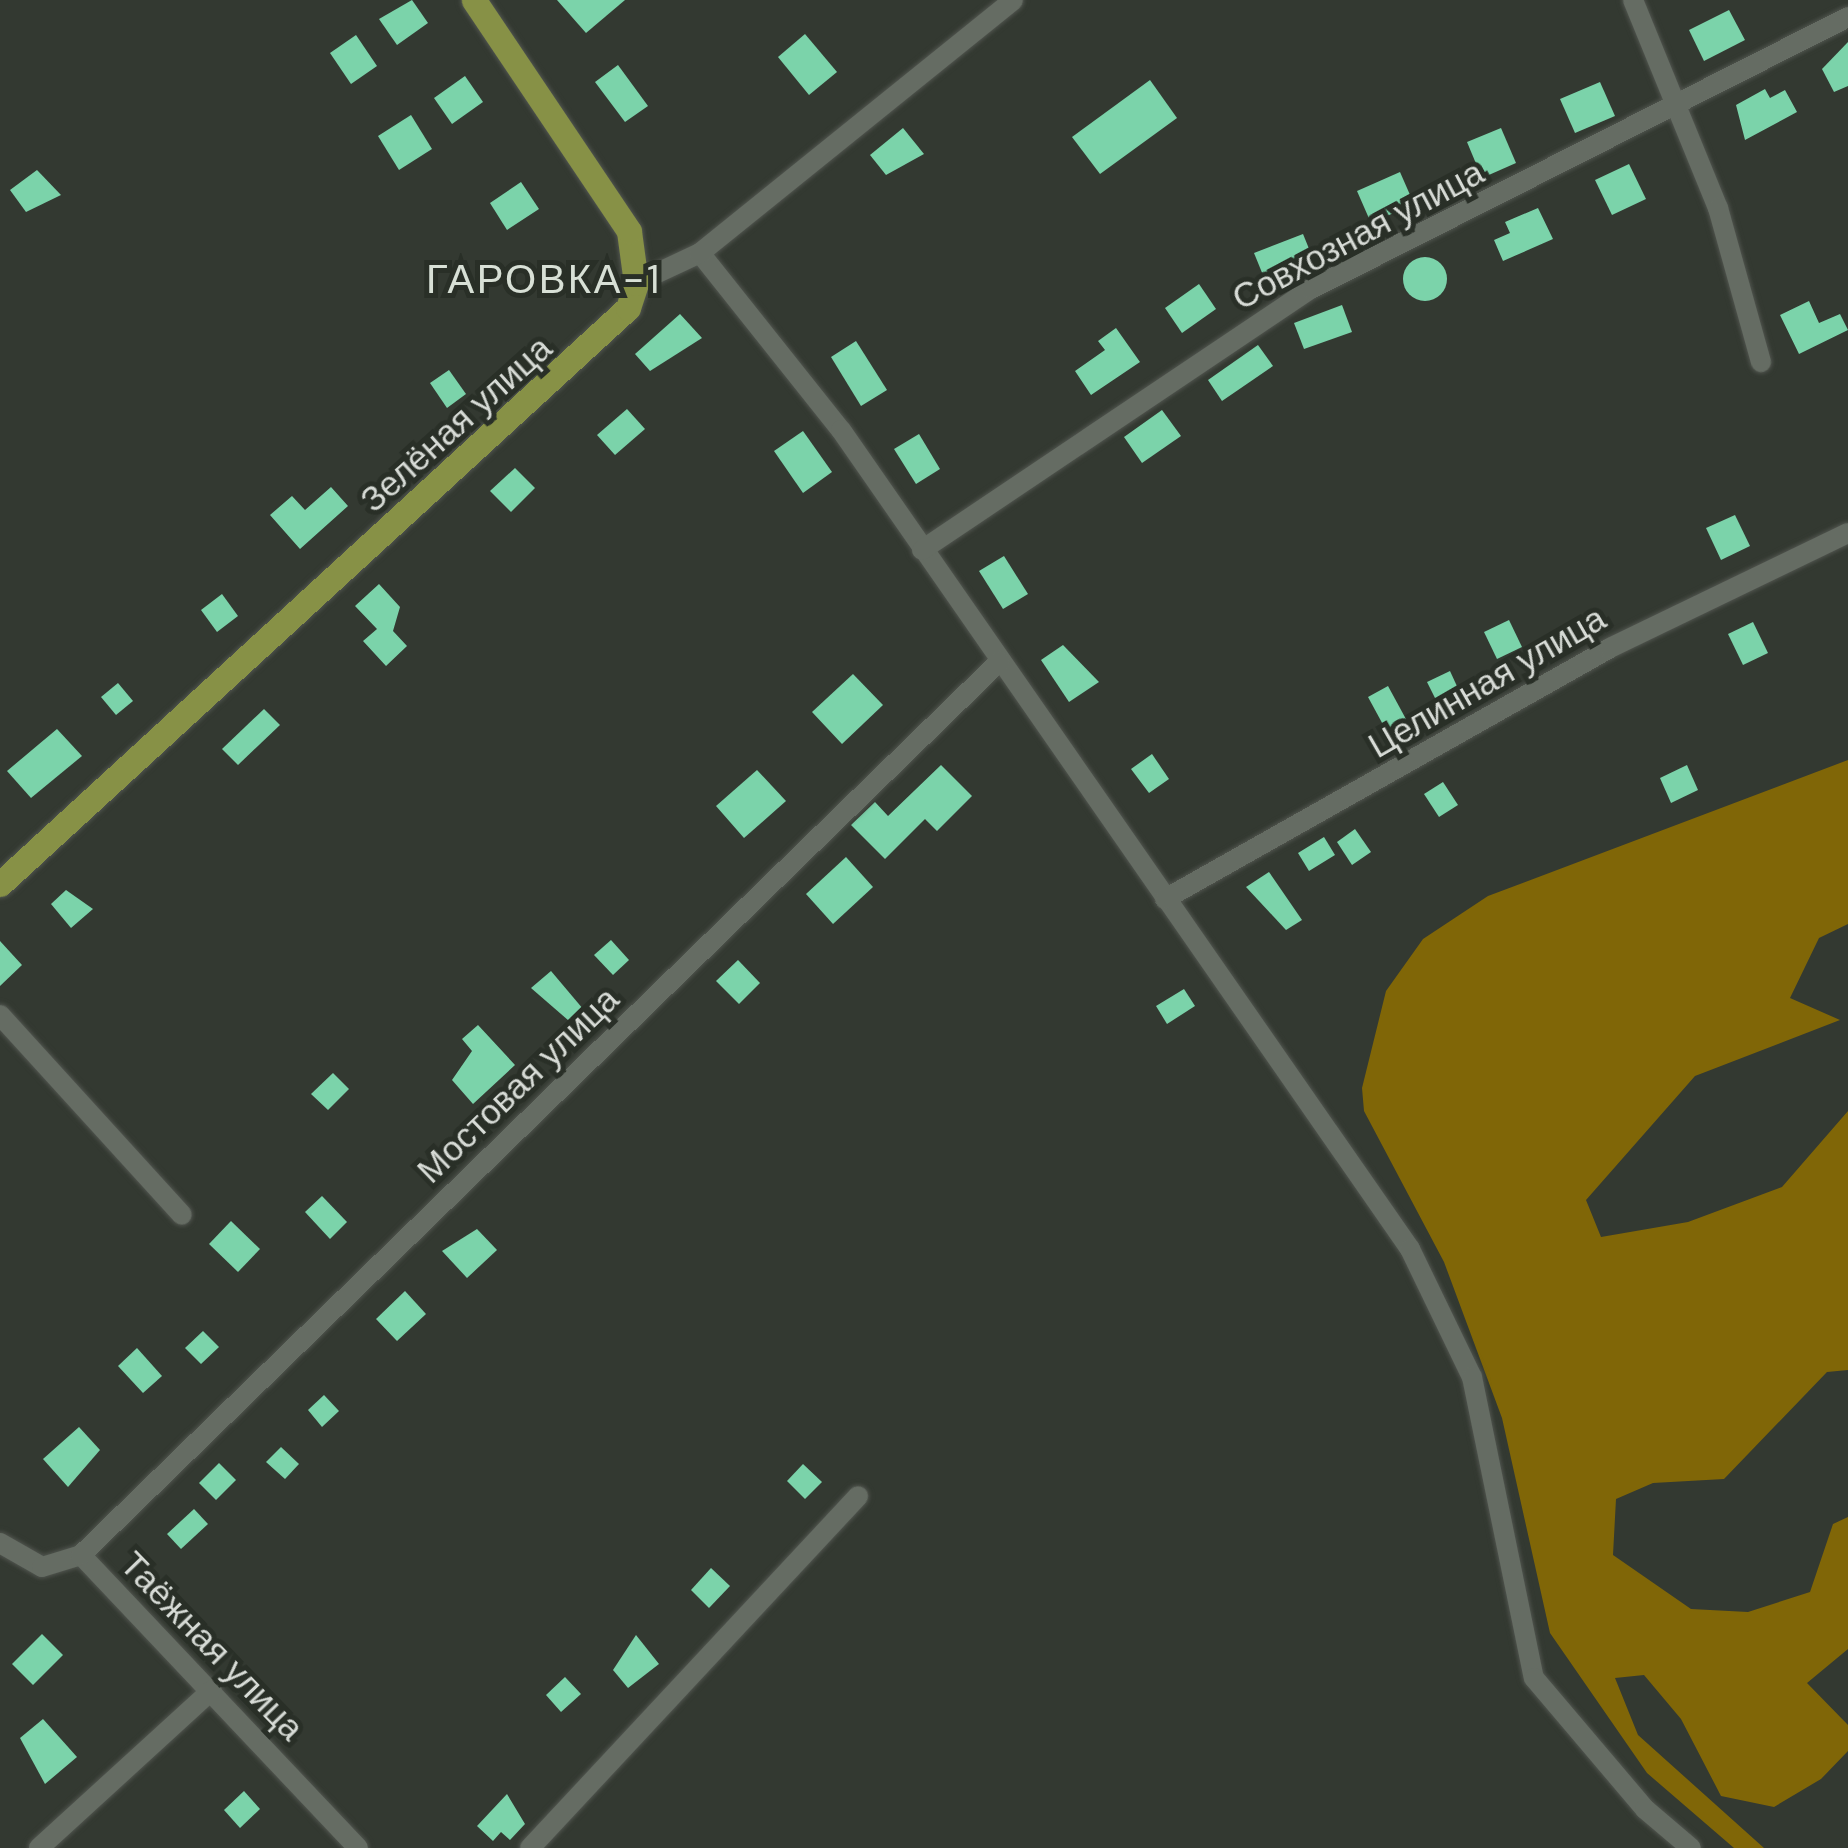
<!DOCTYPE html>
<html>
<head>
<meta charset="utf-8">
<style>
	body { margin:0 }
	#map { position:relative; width:1848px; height:1848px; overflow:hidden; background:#333931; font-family:"DM Sans",sans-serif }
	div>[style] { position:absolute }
	.forest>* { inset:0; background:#806607 }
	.building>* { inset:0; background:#7bd3aa }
	.round { border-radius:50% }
	.roads { filter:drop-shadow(0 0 2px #50544e) drop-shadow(0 0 2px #50544e) }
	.minor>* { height:20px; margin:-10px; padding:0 10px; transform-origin:10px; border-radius:10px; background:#656c63 }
	.major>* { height:25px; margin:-12.5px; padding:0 12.5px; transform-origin:12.5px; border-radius:12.5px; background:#879146 }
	span { translate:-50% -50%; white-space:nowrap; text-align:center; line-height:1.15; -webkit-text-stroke:10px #292f27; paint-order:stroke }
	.street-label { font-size:35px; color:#d7dbd6 }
	.quarter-label { font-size:40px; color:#d8e0d6; letter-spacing:2.5px }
</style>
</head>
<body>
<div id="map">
	<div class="forest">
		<div style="clip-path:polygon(1848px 760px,1848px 924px,1819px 938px,1790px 998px,1840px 1020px,1695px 1076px,1586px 1200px,1601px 1237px,1688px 1222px,1782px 1187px,1848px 1111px,1848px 1370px,1827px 1372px,1724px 1479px,1653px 1483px,1616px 1499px,1613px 1555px,1691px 1609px,1748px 1612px,1810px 1592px,1833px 1524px,1848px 1517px,1848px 1649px,1807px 1683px,1848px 1725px,1848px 1751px,1821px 1779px,1774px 1807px,1721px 1796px,1681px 1719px,1644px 1675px,1615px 1678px,1638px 1735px,1764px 1848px,1734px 1848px,1647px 1773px,1550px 1633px,1502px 1418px,1444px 1262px,1364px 1111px,1362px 1088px,1386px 991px,1423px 939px,1488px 896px)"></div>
	</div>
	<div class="building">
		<div style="clip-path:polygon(412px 0,428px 23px,397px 45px,379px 19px)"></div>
		<div style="clip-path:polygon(557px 0,625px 0,586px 33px)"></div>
		<div style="clip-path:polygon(1729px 10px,1745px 40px,1704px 61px,1689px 30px)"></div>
		<div style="clip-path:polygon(805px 34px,837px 72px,809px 95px,778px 57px)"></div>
		<div style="clip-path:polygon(356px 35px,377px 66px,351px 84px,330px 53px)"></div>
		<div style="clip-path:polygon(1848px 42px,1848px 86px,1834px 92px,1822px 69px)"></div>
		<div style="clip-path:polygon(618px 65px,648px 106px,625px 122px,595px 82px)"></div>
		<div style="clip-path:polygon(465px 76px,483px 102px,452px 124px,434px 98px)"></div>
		<div style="clip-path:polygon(1150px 80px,1177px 118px,1100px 174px,1072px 137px)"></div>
		<div style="clip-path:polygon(1600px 82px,1615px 116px,1575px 133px,1560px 99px)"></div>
		<div style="clip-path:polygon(1765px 89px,1770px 98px,1785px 90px,1797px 112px,1745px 140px,1736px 105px)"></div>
		<div style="clip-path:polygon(411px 115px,432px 149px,399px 170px,378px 136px)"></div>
		<div style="clip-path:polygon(903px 128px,924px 154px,886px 175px,870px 155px)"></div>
		<div style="clip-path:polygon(1501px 128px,1516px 163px,1482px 178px,1467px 142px)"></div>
		<div style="clip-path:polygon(1629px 164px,1646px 199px,1612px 215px,1595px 180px)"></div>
		<div style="clip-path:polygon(37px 170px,61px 195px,26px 212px,10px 190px)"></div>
		<div style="clip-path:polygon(1400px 172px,1414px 204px,1371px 223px,1357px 191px)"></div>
		<div style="clip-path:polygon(521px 182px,539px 209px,507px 230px,490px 203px)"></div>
		<div style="clip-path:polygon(1538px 208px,1553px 239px,1503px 261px,1494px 240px,1510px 233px,1505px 222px)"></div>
		<div style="clip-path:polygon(1303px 234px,1314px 261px,1265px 280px,1254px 253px)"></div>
		<div class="round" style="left:1403px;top:257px;width:44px;height:44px"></div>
		<div style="clip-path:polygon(1199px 284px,1216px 309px,1182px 333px,1165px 308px)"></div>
		<div style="clip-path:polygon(1809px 301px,1819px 323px,1840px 314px,1848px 330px,1799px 354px,1780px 315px)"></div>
		<div style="clip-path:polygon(1342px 305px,1352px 332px,1304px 349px,1294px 323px)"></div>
		<div style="clip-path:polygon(680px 314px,702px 338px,650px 371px,635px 354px)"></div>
		<div style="clip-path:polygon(1116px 328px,1140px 362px,1091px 395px,1075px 371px,1105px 350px,1098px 341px)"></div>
		<div style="clip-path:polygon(856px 341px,887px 390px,861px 406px,831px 357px)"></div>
		<div style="clip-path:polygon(1258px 345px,1273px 366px,1222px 401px,1208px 380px)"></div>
		<div style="clip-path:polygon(449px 370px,466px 394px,447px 408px,430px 383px)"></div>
		<div style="clip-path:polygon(627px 409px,645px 429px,615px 455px,597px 435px)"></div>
		<div style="clip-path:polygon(1162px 410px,1181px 436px,1142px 463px,1124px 437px)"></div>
		<div style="clip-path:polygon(803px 431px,832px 472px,803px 493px,774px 451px)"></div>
		<div style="clip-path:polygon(919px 434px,940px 469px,916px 484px,894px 449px)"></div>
		<div style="clip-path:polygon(515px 468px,535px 488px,511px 512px,490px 491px)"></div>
		<div style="clip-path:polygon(331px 487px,348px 506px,300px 549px,270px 515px,292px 496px,305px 510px)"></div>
		<div style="clip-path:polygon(1735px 515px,1750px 546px,1721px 560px,1706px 528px)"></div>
		<div style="clip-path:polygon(1004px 556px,1028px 594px,1003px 609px,979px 571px)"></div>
		<div style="clip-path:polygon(379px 584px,400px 607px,393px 631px,407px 646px,386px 666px,363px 641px,377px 629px,355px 606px)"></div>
		<div style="clip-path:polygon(222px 594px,238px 616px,217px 632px,201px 610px)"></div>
		<div style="clip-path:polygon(1509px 620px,1522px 647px,1497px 659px,1484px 632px)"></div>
		<div style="clip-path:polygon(1753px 622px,1768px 653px,1743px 665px,1728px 634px)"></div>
		<div style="clip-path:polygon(1063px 645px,1099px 682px,1069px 702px,1041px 660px)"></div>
		<div style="clip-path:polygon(1450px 671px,1461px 695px,1439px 706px,1427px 682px)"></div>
		<div style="clip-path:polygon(853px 674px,883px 705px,842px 744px,812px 712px)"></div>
		<div style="clip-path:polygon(118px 683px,133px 701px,116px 715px,101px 697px)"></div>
		<div style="clip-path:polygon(1388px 686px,1413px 732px,1393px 743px,1368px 697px)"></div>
		<div style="clip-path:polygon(264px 709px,280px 725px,238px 765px,222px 749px)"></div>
		<div style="clip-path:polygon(57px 729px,82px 756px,31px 798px,7px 771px)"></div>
		<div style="clip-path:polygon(1152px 754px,1169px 779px,1149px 793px,1131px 769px)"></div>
		<div style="clip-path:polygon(941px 765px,972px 796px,937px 831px,925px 819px,885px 859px,851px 825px,875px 802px,888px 816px)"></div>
		<div style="clip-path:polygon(1687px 765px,1698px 790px,1671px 803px,1660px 778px)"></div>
		<div style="clip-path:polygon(757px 770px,786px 801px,744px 838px,716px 806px)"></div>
		<div style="clip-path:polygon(1443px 782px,1458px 805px,1439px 817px,1424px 794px)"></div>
		<div style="clip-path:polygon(1355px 829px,1371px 852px,1352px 865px,1337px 842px)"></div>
		<div style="clip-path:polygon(1324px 837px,1335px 855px,1309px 871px,1298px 853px)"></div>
		<div style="clip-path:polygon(846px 857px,873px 887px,833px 924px,806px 894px)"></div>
		<div style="clip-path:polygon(1269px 872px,1302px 920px,1286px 930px,1246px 887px)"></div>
		<div style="clip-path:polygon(66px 890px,93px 909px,71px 928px,51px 904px)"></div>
		<div style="clip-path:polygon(611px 940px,629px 960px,613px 975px,594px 955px)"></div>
		<div style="clip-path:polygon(0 941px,22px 965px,0 986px)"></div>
		<div style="clip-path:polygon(738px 960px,760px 983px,739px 1004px,716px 981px)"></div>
		<div style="clip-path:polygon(551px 971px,589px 1016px,576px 1027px,531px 988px)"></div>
		<div style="clip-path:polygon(1184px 989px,1195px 1006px,1167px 1024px,1156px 1006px)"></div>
		<div style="clip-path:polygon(478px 1025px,515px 1065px,473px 1104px,452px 1080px,472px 1051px,462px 1039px)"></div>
		<div style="clip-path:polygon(333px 1073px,349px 1089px,328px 1110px,311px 1094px)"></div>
		<div style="clip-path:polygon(322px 1196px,347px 1222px,330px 1239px,305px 1212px)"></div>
		<div style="clip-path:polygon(231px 1221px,260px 1249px,238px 1272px,209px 1244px)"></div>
		<div style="clip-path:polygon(477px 1229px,497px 1250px,467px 1278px,442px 1251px)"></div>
		<div style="clip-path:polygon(405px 1291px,426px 1314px,397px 1341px,376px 1319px)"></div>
		<div style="clip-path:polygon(203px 1331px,219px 1347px,201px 1364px,185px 1348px)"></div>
		<div style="clip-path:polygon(137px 1348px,162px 1376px,143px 1393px,118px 1366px)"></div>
		<div style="clip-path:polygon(324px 1395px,339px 1411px,322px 1427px,308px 1410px)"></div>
		<div style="clip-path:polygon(79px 1427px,100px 1450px,68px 1487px,43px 1459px)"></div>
		<div style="clip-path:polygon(281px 1447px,299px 1464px,285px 1479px,266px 1462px)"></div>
		<div style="clip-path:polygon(219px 1463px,236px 1480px,216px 1500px,199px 1483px)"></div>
		<div style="clip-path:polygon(803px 1464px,822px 1482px,805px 1499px,787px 1481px)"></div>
		<div style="clip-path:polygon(194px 1509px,208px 1524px,181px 1549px,167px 1534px)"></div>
		<div style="clip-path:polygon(711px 1568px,730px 1586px,709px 1608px,691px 1590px)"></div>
		<div style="clip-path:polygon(42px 1634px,63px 1655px,33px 1685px,12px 1664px)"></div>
		<div style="clip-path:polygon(636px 1635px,659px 1664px,628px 1688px,613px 1670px)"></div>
		<div style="clip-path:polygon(565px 1677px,581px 1694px,561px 1712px,546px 1695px)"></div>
		<div style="clip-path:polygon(43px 1719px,77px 1757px,45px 1784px,20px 1738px)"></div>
		<div style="clip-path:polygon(244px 1791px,260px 1809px,240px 1828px,224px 1810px)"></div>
		<div style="clip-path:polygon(507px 1794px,525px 1824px,510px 1840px,501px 1832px,493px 1841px,477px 1826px)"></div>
	</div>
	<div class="roads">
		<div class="minor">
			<div style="left:1633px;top:0;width:225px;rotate:67.8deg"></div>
			<div style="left:1718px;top:208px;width:160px;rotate:74.4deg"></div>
			<div style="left:700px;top:253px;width:226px;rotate:51.5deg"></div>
			<div style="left:841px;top:430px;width:997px;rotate:55.21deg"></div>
			<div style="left:1410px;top:1249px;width:142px;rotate:64.2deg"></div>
			<div style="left:1472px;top:1377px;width:307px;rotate:78.4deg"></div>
			<div style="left:1534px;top:1678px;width:172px;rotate:49.7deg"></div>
			<div style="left:1645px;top:1809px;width:60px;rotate:40.3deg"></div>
			<div style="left:636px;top:283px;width:71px;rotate:-25.1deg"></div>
			<div style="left:700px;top:253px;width:402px;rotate:-38.9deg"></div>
			<div style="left:922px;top:550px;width:468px;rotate:-33.9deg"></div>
			<div style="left:1311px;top:289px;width:602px;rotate:-26.86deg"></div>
			<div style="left:1165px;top:899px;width:511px;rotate:-29.42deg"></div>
			<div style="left:1610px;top:648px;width:264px;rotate:-25.8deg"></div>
			<div style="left:0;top:1015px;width:270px;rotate:47.7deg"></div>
			<div style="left:0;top:1543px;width:48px;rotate:29.7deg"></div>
			<div style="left:42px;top:1567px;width:41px;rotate:-17.1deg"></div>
			<div style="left:81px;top:1555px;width:403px;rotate:46.6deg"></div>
			<div style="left:81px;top:1555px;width:1282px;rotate:-44.21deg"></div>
			<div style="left:39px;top:1848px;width:234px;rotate:-42.4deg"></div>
			<div style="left:530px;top:1848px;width:481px;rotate:-47deg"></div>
		</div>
		<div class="major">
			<div style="left:0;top:884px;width:852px;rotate:-42.53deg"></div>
			<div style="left:628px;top:308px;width:26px;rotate:-72deg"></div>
			<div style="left:636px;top:283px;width:52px;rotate:-97.7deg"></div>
			<div style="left:629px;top:231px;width:278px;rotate:-123.9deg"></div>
		</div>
	</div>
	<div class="street-label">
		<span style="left:1358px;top:235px;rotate:-28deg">Совхозная улица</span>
		<span style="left:456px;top:424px;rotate:-42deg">Зелёная улица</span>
		<span style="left:1487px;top:682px;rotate:-30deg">Целинная улица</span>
		<span style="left:518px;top:1085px;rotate:-44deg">Мостовая улица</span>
		<span style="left:212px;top:1646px;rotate:46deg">Таёжная улица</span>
	</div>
	<div class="quarter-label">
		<span style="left:544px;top:279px">ГАРОВКА-1</span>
	</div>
</div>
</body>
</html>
